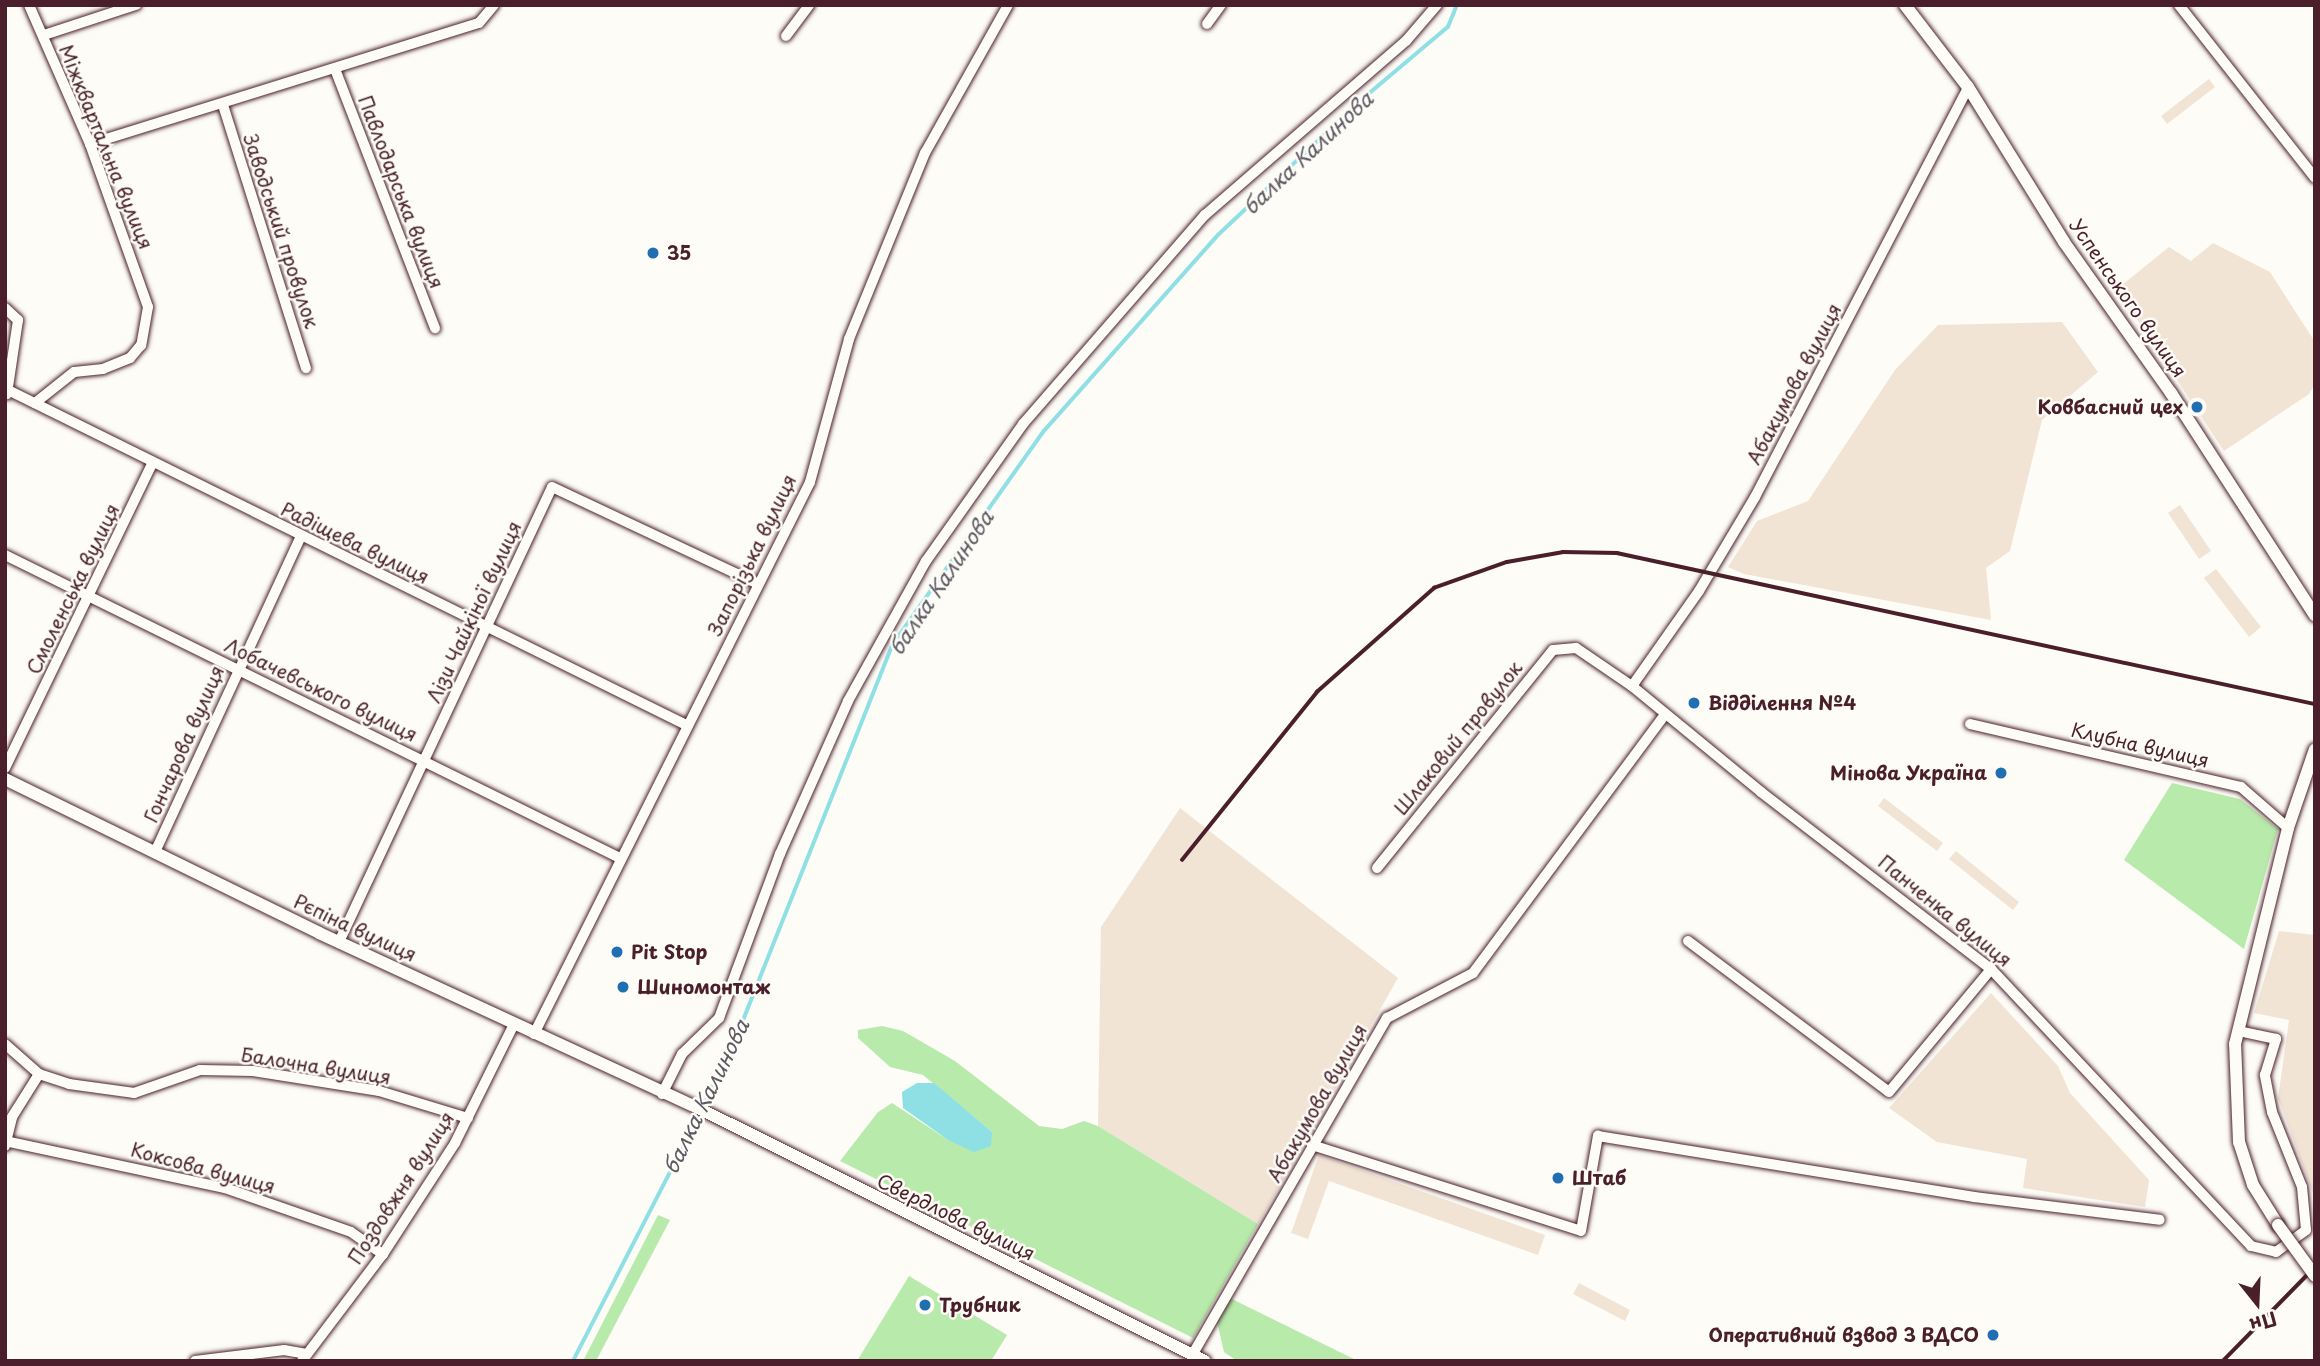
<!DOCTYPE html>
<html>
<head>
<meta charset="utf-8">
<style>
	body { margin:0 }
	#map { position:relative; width:2320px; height:1366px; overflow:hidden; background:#fdfcf7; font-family:"Playpen Sans",sans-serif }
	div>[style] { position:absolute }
	.built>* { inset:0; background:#f1e4d5 }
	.green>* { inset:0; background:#b8eaab }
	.water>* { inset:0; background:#8ee0e5 }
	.stream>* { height:3.5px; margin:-1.75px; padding:0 1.75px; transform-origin:1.75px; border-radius:1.75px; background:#8ee0e5 }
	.roads { filter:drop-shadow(0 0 2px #4a1f2b) drop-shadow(0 0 2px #4a1f2b) }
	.minor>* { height:10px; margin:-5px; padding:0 5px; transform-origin:5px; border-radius:5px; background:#fdfcf7 }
	.tertiary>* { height:12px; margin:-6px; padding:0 6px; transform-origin:6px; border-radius:6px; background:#fdfcf7 }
	.rail>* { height:3.5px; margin:-1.75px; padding:0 1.75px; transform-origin:1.75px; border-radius:1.75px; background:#4a1f2b }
	.bridges { filter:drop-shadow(0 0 2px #4a1f2b) drop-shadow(0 0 2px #4a1f2b) }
	.tertiary-bridge>* { height:12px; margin:-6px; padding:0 6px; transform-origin:6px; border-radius:6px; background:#fdfcf7 }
	.dots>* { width:19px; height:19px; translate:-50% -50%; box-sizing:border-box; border:4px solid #fdfcf7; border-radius:50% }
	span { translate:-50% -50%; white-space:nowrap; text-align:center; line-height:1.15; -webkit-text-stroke:5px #fdfcf7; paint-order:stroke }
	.street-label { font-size:19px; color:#4a1f2b }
	.poi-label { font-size:19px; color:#4a1f2b; font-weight:700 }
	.left { translate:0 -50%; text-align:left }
	.right { translate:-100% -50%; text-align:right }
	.water-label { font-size:21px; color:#5e5963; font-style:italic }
	.frame { position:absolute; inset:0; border:7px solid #4a1f2b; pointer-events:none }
	.north { position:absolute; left:2222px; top:1268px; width:70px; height:70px; -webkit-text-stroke:5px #fdfcf7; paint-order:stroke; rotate:162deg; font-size:19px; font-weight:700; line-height:28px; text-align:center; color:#4a1f2b }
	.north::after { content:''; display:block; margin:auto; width:24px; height:32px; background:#4a1f2b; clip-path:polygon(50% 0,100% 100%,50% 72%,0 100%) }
</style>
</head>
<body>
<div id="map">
	<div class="built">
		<div style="clip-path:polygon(2209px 79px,2215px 87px,2167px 124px,2161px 116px)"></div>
		<div style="clip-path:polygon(2213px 243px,2270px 272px,2315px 342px,2315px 384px,2309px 394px,2224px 451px,2117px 289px,2169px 247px,2191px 261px)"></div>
		<div style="clip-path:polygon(2062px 322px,2098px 372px,2042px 420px,2010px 551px,1986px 568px,1991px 620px,1744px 574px,1728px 567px,1757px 521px,1808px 501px,1895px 370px,1938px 325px)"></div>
		<div style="clip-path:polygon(2180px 505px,2211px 551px,2199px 559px,2168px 513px)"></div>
		<div style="clip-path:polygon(2216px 569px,2261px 627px,2249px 637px,2204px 578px)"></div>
		<div style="clip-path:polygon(1884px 798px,1943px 843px,1937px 851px,1878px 806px)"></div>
		<div style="clip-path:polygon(1180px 808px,1398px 978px,1258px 1224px,1098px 1126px,1101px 927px)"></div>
		<div style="clip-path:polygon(1956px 851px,2019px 902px,2013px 910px,1949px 859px)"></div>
		<div style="clip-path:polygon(2279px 931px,2315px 935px,2315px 1199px,2278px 1098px,2289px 1020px,2254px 1013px)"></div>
		<div style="clip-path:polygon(1991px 993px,2058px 1066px,2070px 1093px,2149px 1180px,2145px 1207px,2023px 1188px,2027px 1159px,1937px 1142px,1889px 1108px)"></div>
		<div style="clip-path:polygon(1319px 1155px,1545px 1235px,1538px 1255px,1329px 1181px,1308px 1239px,1291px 1233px)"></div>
		<div style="clip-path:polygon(1579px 1283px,1630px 1310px,1625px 1321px,1573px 1294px)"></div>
	</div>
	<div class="green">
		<div style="clip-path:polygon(2172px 783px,2240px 799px,2278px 829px,2244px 949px,2124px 860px)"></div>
		<div style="clip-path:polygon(882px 1026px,903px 1031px,955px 1061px,1039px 1126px,1062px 1129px,1084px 1121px,1098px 1126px,1258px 1224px,1193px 1338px,840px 1161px,878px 1112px,892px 1103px,948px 1140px,992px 1132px,923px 1075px,890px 1067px,858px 1038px,858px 1030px)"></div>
		<div style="clip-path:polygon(658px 1215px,670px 1220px,596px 1361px,583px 1361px)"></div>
		<div style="clip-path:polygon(909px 1276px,1007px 1335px,991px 1361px,857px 1361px)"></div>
		<div style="clip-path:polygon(1230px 1298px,1358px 1361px,1237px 1361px,1224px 1352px,1217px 1322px)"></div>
	</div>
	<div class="water">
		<div style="clip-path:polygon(917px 1083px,934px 1083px,992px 1132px,991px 1146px,974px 1152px,948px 1140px,903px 1108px,902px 1092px)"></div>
	</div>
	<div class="stream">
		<div style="left:703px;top:1107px;width:71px;rotate:-64.2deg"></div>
		<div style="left:734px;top:1043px;width:430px;rotate:-68.3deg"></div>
		<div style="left:893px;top:644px;width:261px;rotate:-54.7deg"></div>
		<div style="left:1044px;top:431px;width:262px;rotate:-48.4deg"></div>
		<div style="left:1218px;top:235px;width:195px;rotate:-43.3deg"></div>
		<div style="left:1360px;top:101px;width:115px;rotate:-40.1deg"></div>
		<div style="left:1448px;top:27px;width:24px;rotate:-68deg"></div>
		<div style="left:573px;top:1361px;width:278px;rotate:-62.8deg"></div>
	</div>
	<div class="roads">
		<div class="minor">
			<div style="left:29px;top:5px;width:152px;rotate:66.3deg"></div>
			<div style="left:90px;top:144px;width:173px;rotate:70.4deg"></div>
			<div style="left:148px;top:307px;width:39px;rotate:100deg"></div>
			<div style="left:141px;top:345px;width:17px;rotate:130deg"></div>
			<div style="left:130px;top:358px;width:29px;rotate:158deg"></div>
			<div style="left:103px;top:369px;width:29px;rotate:174deg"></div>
			<div style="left:74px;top:372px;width:50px;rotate:141.5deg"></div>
			<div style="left:2179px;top:5px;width:220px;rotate:51.8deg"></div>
			<div style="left:1207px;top:24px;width:24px;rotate:-54deg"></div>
			<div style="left:44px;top:35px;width:97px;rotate:-18.1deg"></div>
			<div style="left:786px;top:36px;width:39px;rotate:-53deg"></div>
			<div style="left:335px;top:69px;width:278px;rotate:68.9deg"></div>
			<div style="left:223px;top:105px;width:276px;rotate:72.5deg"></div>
			<div style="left:90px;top:144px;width:407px;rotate:-17.3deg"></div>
			<div style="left:479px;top:23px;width:23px;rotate:-50deg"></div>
			<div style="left:5px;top:308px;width:18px;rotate:43deg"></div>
			<div style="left:18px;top:320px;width:75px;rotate:98.5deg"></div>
			<div style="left:8px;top:390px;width:756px;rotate:26.29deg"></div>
			<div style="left:5px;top:555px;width:686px;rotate:26.23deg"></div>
			<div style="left:1632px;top:686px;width:116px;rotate:-54.8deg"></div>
			<div style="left:1699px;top:591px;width:109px;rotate:-59.2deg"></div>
			<div style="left:1755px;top:497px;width:462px;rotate:-62.5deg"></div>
			<div style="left:1970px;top:724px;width:278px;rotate:13.1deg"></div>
			<div style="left:2241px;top:787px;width:62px;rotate:41.1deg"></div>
			<div style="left:5px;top:768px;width:340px;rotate:-64.2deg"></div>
			<div style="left:155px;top:852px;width:348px;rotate:-65.2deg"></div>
			<div style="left:1377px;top:868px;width:280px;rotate:-51.1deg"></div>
			<div style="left:1553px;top:650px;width:23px;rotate:-5deg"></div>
			<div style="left:1576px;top:648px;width:68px;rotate:34.2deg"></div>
			<div style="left:1632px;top:686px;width:167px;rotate:39.4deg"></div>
			<div style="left:1761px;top:792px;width:290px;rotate:37.6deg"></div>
			<div style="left:1991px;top:969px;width:380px;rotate:46.8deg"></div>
			<div style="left:2251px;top:1246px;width:26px;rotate:13deg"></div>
			<div style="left:2276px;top:1252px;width:37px;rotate:-36deg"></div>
			<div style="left:2306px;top:1230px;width:43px;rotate:-95.3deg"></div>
			<div style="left:2302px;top:1187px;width:81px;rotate:-111.8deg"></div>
			<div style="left:2272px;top:1112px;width:38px;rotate:-101deg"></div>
			<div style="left:2265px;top:1075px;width:38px;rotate:-73deg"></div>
			<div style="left:2276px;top:1039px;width:39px;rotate:-168deg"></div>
			<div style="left:1688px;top:941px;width:251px;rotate:36.9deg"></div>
			<div style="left:1889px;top:1092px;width:160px;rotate:-50.3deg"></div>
			<div style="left:339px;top:942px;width:502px;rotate:-64.91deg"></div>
			<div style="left:552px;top:487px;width:228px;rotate:25.2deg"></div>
			<div style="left:534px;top:1034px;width:617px;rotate:-63.43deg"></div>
			<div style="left:810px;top:482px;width:148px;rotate:-74.7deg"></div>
			<div style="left:849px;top:339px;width:201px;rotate:-67.8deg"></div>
			<div style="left:925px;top:153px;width:170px;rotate:-60.7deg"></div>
			<div style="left:5px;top:1044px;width:45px;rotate:41.4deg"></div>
			<div style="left:39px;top:1074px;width:32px;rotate:18deg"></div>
			<div style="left:69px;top:1084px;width:66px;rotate:7.9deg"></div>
			<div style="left:134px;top:1093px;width:70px;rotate:-19.2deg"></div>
			<div style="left:200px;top:1070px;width:53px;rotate:1.1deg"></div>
			<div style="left:253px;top:1071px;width:128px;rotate:9deg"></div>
			<div style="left:379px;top:1091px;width:93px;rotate:16.9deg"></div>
			<div style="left:662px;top:1094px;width:45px;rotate:-63.4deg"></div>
			<div style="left:682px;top:1054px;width:52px;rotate:-44.2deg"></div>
			<div style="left:719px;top:1018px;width:175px;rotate:-69.6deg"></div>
			<div style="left:780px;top:854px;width:167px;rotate:-66deg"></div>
			<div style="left:848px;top:701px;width:160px;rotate:-60.9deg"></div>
			<div style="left:926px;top:561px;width:168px;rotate:-54.7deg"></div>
			<div style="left:1023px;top:424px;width:277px;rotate:-49deg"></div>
			<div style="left:1205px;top:215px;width:266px;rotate:-40.9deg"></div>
			<div style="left:1406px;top:41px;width:48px;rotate:-49.3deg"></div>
			<div style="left:5px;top:1141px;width:225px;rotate:12.1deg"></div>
			<div style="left:225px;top:1188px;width:133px;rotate:19.2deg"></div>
			<div style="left:351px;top:1232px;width:39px;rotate:35deg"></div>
			<div style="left:1312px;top:1145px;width:282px;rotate:17.7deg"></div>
			<div style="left:1581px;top:1231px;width:97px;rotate:-79.9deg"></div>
			<div style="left:1598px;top:1136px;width:381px;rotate:9.2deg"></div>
			<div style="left:1974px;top:1197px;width:187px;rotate:7deg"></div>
			<div style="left:5px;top:1146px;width:30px;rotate:-76deg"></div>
			<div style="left:12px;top:1117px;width:51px;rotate:-57.9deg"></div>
			<div style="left:1194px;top:1352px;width:386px;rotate:-60deg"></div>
			<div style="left:1387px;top:1018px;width:97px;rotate:-27.6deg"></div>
			<div style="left:1473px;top:973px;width:322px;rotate:-53.4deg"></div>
			<div style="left:195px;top:1361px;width:90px;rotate:-7deg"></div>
			<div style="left:284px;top:1350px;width:23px;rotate:10deg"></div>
			<div style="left:302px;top:1361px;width:134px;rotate:-52.9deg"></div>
			<div style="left:383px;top:1254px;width:132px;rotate:-57deg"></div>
			<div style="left:455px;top:1143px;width:133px;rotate:-63.6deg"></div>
		</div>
		<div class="tertiary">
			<div style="left:1905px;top:5px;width:103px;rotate:52.5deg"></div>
			<div style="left:1968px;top:87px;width:182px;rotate:58.2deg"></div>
			<div style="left:2064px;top:242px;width:185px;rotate:54.7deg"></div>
			<div style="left:2171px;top:393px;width:265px;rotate:57.1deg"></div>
			<div style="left:5px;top:779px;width:350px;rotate:26.1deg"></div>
			<div style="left:319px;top:933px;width:411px;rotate:24.8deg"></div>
			<div style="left:692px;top:1105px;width:573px;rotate:26.52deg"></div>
			<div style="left:2278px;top:1225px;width:47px;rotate:-122deg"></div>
			<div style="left:2253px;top:1185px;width:45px;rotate:-108deg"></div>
			<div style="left:2239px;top:1142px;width:98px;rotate:-92.3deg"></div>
			<div style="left:2235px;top:1044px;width:222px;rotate:-76.2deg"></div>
			<div style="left:2288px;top:828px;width:83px;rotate:-71.1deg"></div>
		</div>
	</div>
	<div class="rail">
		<div style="left:1182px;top:860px;width:216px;rotate:-51.2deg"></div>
		<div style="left:1317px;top:692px;width:157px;rotate:-41.6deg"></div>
		<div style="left:1434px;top:588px;width:77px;rotate:-19.6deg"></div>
		<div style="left:1507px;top:562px;width:57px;rotate:-10.1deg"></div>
		<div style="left:1563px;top:552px;width:54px;rotate:1.1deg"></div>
		<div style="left:1617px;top:553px;width:714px;rotate:12.21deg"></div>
		<div style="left:2223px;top:1361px;width:132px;rotate:-45.6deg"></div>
	</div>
	<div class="bridges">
		<div class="tertiary-bridge">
			<div style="left:2278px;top:1225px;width:63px;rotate:54deg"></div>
		</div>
	</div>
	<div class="dots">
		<div style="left:653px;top:253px;background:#1f6fb2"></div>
		<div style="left:2197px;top:407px;background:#1f6fb2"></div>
		<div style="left:1694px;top:703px;background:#1f6fb2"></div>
		<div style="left:2001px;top:773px;background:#1f6fb2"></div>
		<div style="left:617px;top:952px;background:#1f6fb2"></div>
		<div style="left:623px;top:987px;background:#1f6fb2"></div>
		<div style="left:1558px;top:1178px;background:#1f6fb2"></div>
		<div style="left:925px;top:1305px;background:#1f6fb2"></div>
		<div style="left:1993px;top:1335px;background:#1f6fb2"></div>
	</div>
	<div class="street-label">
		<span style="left:106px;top:147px;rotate:68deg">Міжквартальна вулиця</span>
		<span style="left:401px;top:192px;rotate:69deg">Павлодарська вулиця</span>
		<span style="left:281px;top:231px;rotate:72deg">Заводський провулок</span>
		<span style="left:2128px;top:298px;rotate:55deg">Успенського вулиця</span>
		<span style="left:1794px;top:384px;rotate:-62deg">Абакумова вулиця</span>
		<span style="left:355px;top:543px;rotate:26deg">Радіщева вулиця</span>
		<span style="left:752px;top:555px;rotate:-64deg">Запорізька вулиця</span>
		<span style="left:73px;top:589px;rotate:-64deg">Смоленська вулиця</span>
		<span style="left:474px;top:612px;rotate:-65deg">Лізи Чайкіної вулиця</span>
		<span style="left:321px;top:690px;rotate:26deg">Лобачевського вулиця</span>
		<span style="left:1458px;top:738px;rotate:-51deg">Шлаковий провулок</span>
		<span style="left:184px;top:744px;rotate:-66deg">Гончарова вулиця</span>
		<span style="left:2140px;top:745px;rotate:13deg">Клубна вулиця</span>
		<span style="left:1945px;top:911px;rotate:39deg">Панченка вулиця</span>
		<span style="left:355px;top:928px;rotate:25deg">Рєпіна вулиця</span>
		<span style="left:316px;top:1066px;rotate:9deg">Балочна вулиця</span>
		<span style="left:1317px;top:1103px;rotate:-60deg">Абакумова вулиця</span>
		<span style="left:203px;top:1168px;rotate:15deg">Коксова вулиця</span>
		<span style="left:401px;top:1188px;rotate:-57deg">Поздовжня вулиця</span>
		<span style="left:956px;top:1217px;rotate:26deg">Свердлова вулиця</span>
	</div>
	<div class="poi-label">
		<span class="left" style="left:667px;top:253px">35</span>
		<span class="right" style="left:2183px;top:407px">Ковбасний цех</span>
		<span class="left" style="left:1708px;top:703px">Відділення №4</span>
		<span class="right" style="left:1987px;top:773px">Мінова Україна</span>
		<span class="left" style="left:631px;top:952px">Pit Stop</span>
		<span class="left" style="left:637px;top:987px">Шиномонтаж</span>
		<span class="left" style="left:1572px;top:1178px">Штаб</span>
		<span class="left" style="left:939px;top:1305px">Трубник</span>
		<span class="right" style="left:1979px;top:1335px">Оперативний взвод 3 ВДСО</span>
	</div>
	<div class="water-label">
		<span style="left:1307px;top:152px;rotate:-43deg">балка Калинова</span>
		<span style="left:940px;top:582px;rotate:-56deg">балка Калинова</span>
		<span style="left:705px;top:1096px;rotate:-64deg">балка Калинова</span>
	</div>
	<div class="frame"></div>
	<div class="north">Пн</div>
</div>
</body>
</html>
